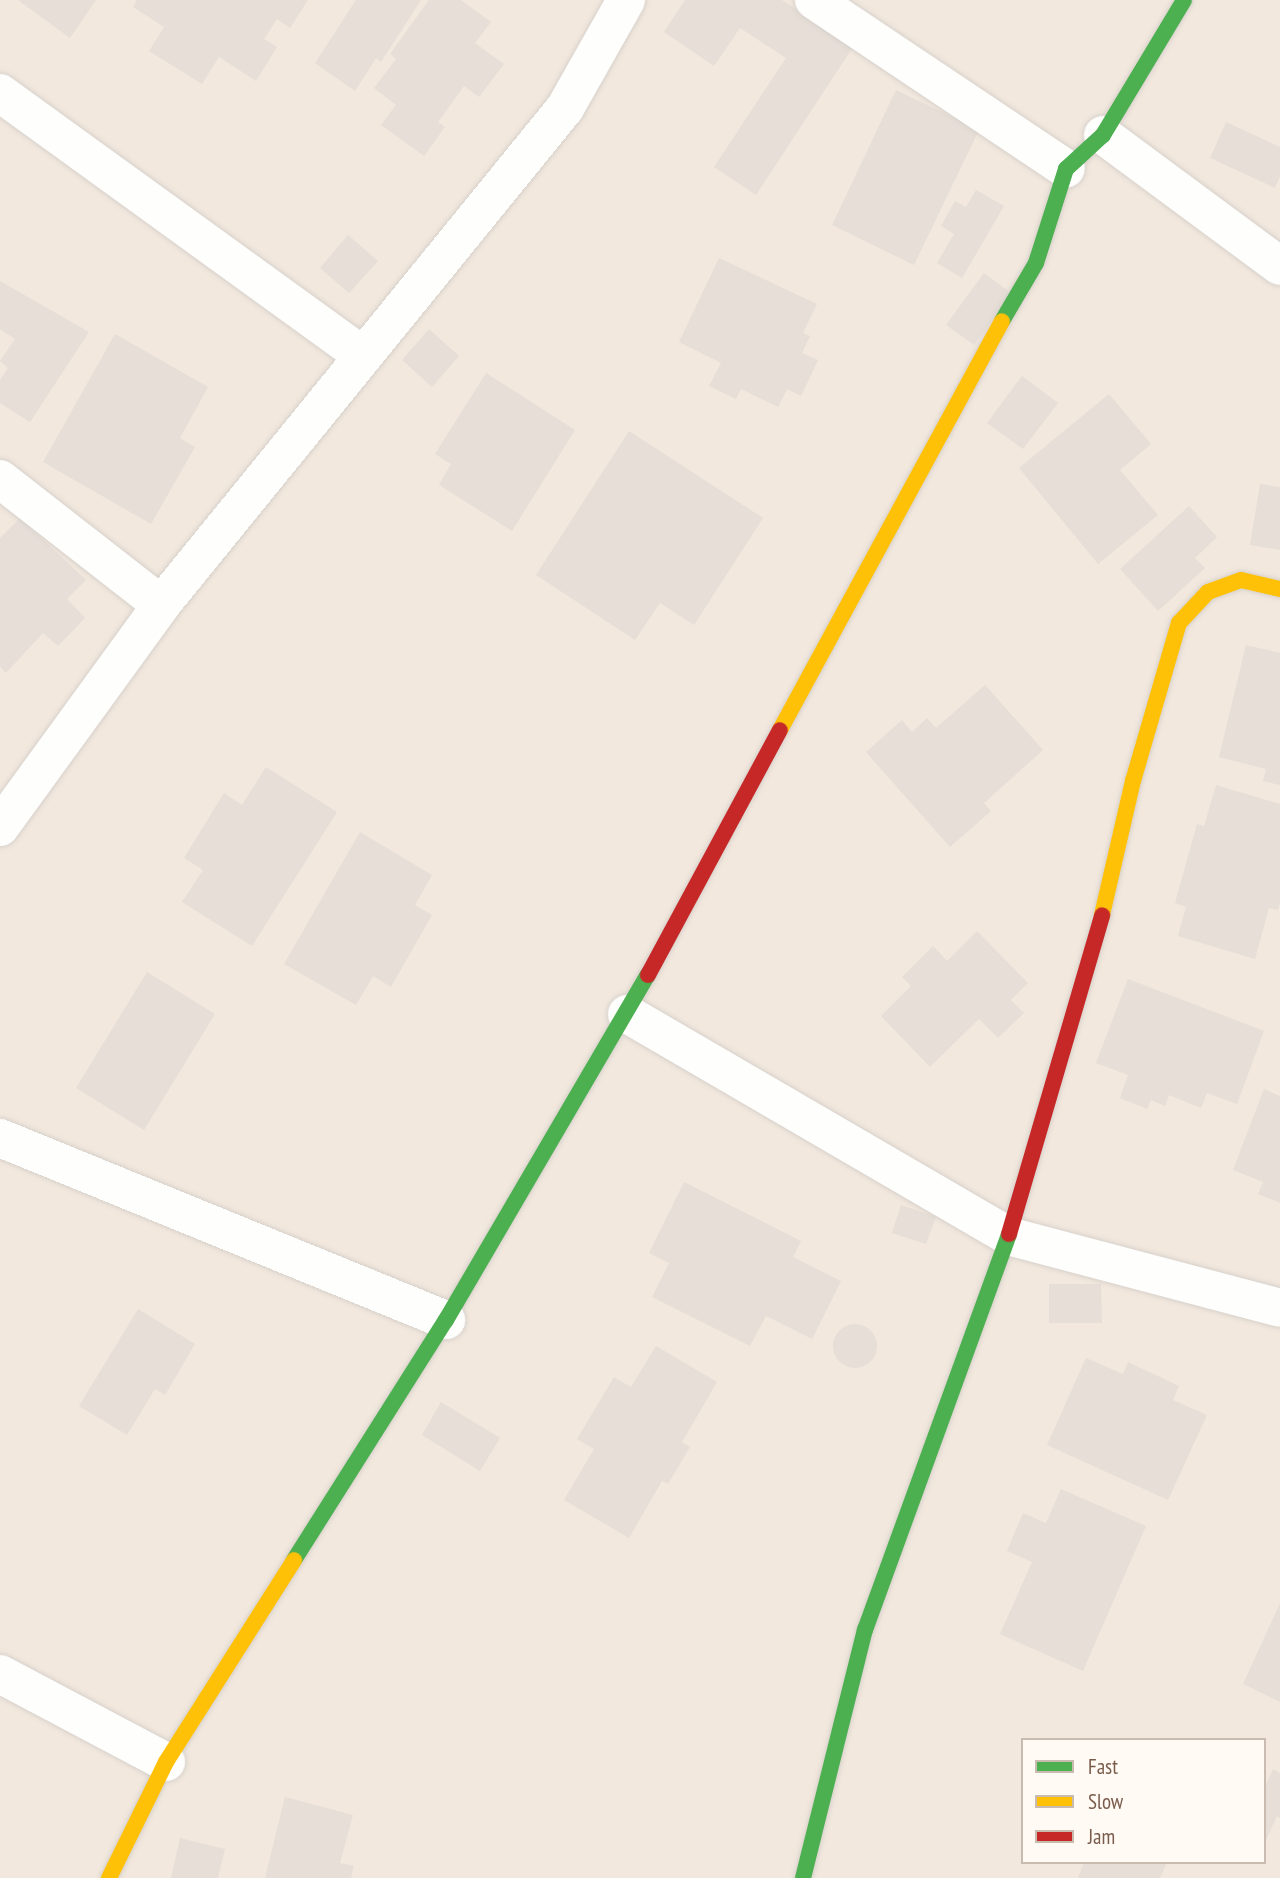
<!DOCTYPE html>
<html>
<head>
<meta charset="utf-8">
<style>
	body { margin:0 }
	#map { position:relative; width:1280px; height:1878px; overflow:hidden; background:#f9f5f0; font-family:"PT Sans Narrow",sans-serif }
	div>[style] { position:absolute }
	.residential>* { inset:0; background:#f2e8de }
	.building>* { inset:0; background:#e6ded7 }
	.round { border-radius:50% }
	.roads { filter:drop-shadow(0 0 2px #d7d1cb) drop-shadow(0 0 2px #d7d1cb) }
	.street>* { height:38px; margin:-19px; padding:0 19px; transform-origin:19px; border-radius:19px; background:#fefefd }
	.fast>* { height:16px; margin:-8px; padding:0 8px; transform-origin:8px; border-radius:8px; background:#4caf50 }
	.slow>* { height:16px; margin:-8px; padding:0 8px; transform-origin:8px; border-radius:8px; background:#ffc107 }
	.jam>* { height:16px; margin:-8px; padding:0 8px; transform-origin:8px; border-radius:8px; background:#c62828 }
	span { translate:-50% -50%; white-space:nowrap; text-align:center; line-height:1.15; -webkit-text-stroke:5px #fffaf3; paint-order:stroke }
	.legend { position:absolute; left:1021px; top:1738px; width:245px; height:126px; box-sizing:border-box; background:#fffaf3; border:2px solid #cabbb1; margin:0; padding:9px 12px; list-style:none; font-size:21px; color:#7a5c4d }
	.legend li { display:flex; align-items:center; gap:14px; height:35px }
	.legend b { width:35px; border:2px solid #cabbb1 }
</style>
</head>
<body>
<div id="map">
	<div class="residential">
		<div style="clip-path:polygon(evenodd,0 0,1280px 0,1280px 1878px,0 1878px,0 0,1023px 1740px,1264px 1740px,1264px 1862px,1023px 1862px,1023px 1740px)"></div>
	</div>
	<div class="building">
		<div style="clip-path:polygon(18px 0,96px 0,70px 38px)"></div>
		<div style="clip-path:polygon(137px 0,308px 0,290px 28px,277px 19px,264px 39px,277px 47px,256px 81px,219px 57px,202px 84px,149px 51px,164px 27px,133px 7px)"></div>
		<div style="clip-path:polygon(356px 0,421px 0,381px 62px,376px 58px,355px 91px,315px 63px)"></div>
		<div style="clip-path:polygon(429px 0,461px 0,491px 22px,475px 43px,504px 64px,479px 97px,464px 86px,438px 122px,445px 127px,424px 156px,381px 125px,396px 105px,374px 88px,396px 59px,390px 54px)"></div>
		<div style="clip-path:polygon(685px 0,782px 0,853px 47px,756px 195px,714px 167px,786px 58px,740px 28px,714px 66px,664px 32px)"></div>
		<div style="clip-path:polygon(896px 90px,979px 130px,914px 265px,832px 225px)"></div>
		<div style="clip-path:polygon(1226px 122px,1280px 147px,1280px 176px,1275px 188px,1210px 158px)"></div>
		<div style="clip-path:polygon(976px 190px,1004px 206px,962px 278px,937px 263px,954px 234px,941px 226px,955px 201px,966px 207px)"></div>
		<div style="clip-path:polygon(348px 235px,378px 261px,349px 293px,320px 268px)"></div>
		<div style="clip-path:polygon(719px 258px,817px 304px,803px 333px,810px 336px,802px 353px,818px 360px,801px 396px,787px 389px,778px 407px,741px 389px,736px 399px,709px 386px,721px 363px,679px 342px)"></div>
		<div style="clip-path:polygon(984px 273px,1012px 294px,974px 345px,946px 325px)"></div>
		<div style="clip-path:polygon(0 281px,89px 332px,30px 422px,0 403px,0 380px,8px 368px,0 361px,15px 339px,0 329px)"></div>
		<div style="clip-path:polygon(429px 329px,459px 356px,432px 387px,402px 360px)"></div>
		<div style="clip-path:polygon(115px 334px,208px 387px,180px 438px,195px 447px,151px 524px,43px 462px)"></div>
		<div style="clip-path:polygon(486px 373px,575px 430px,512px 531px,439px 485px,451px 464px,435px 454px)"></div>
		<div style="clip-path:polygon(1022px 376px,1058px 403px,1023px 449px,987px 423px)"></div>
		<div style="clip-path:polygon(1109px 394px,1151px 444px,1120px 470px,1158px 515px,1098px 564px,1019px 468px)"></div>
		<div style="clip-path:polygon(629px 431px,763px 518px,694px 625px,660px 603px,635px 640px,536px 575px)"></div>
		<div style="clip-path:polygon(1260px 484px,1280px 487px,1280px 550px,1250px 545px)"></div>
		<div style="clip-path:polygon(1189px 506px,1217px 537px,1195px 558px,1205px 568px,1158px 611px,1120px 569px)"></div>
		<div style="clip-path:polygon(20px 518px,86px 580px,67px 599px,85px 618px,58px 646px,43px 633px,6px 673px,0 667px,0 538px)"></div>
		<div style="clip-path:polygon(1246px 645px,1280px 653px,1280px 785px,1263px 781px,1266px 769px,1219px 757px)"></div>
		<div style="clip-path:polygon(985px 685px,1043px 750px,984px 803px,991px 811px,950px 847px,866px 752px,902px 720px,912px 732px,927px 718px,936px 728px)"></div>
		<div style="clip-path:polygon(266px 767px,337px 812px,252px 946px,182px 902px,203px 870px,184px 858px,224px 793px,242px 805px)"></div>
		<div style="clip-path:polygon(1216px 785px,1280px 804px,1280px 903px,1278px 910px,1269px 908px,1255px 959px,1178px 936px,1186px 907px,1175px 903px,1197px 824px,1204px 826px)"></div>
		<div style="clip-path:polygon(360px 832px,432px 875px,415px 905px,432px 915px,391px 987px,373px 976px,356px 1005px,284px 964px)"></div>
		<div style="clip-path:polygon(977px 931px,1028px 983px,1011px 1000px,1024px 1013px,998px 1038px,979px 1019px,930px 1067px,881px 1016px,911px 986px,902px 977px,933px 946px,947px 961px)"></div>
		<div style="clip-path:polygon(147px 972px,215px 1014px,144px 1130px,76px 1088px)"></div>
		<div style="clip-path:polygon(1128px 979px,1264px 1031px,1237px 1104px,1207px 1093px,1201px 1108px,1169px 1095px,1165px 1106px,1151px 1100px,1147px 1109px,1120px 1098px,1128px 1075px,1096px 1063px)"></div>
		<div style="clip-path:polygon(1264px 1089px,1280px 1096px,1280px 1203px,1258px 1194px,1263px 1182px,1233px 1170px)"></div>
		<div style="clip-path:polygon(684px 1182px,801px 1241px,793px 1257px,841px 1281px,812px 1339px,766px 1316px,750px 1346px,652px 1297px,669px 1263px,649px 1253px)"></div>
		<div style="clip-path:polygon(901px 1205px,936px 1217px,926px 1244px,892px 1233px)"></div>
		<div style="clip-path:polygon(1049px 1284px,1101px 1284px,1102px 1323px,1049px 1323px)"></div>
		<div style="clip-path:polygon(138px 1309px,195px 1344px,165px 1395px,155px 1389px,127px 1435px,79px 1406px)"></div>
		<div class="round" style="left:833px;top:1324px;width:44px;height:44px"></div>
		<div style="clip-path:polygon(656px 1346px,717px 1382px,682px 1442px,690px 1447px,668px 1484px,662px 1481px,629px 1538px,564px 1500px,594px 1449px,577px 1439px,614px 1377px,631px 1387px)"></div>
		<div style="clip-path:polygon(1086px 1358px,1123px 1374px,1128px 1362px,1179px 1386px,1173px 1400px,1207px 1415px,1168px 1500px,1047px 1445px)"></div>
		<div style="clip-path:polygon(441px 1402px,500px 1438px,480px 1471px,422px 1435px)"></div>
		<div style="clip-path:polygon(1061px 1489px,1146px 1526px,1083px 1671px,1000px 1634px,1032px 1562px,1007px 1551px,1023px 1513px,1046px 1523px)"></div>
		<div style="clip-path:polygon(1280px 1603px,1280px 1702px,1243px 1684px)"></div>
		<div style="clip-path:polygon(1273px 1769px,1280px 1773px,1280px 1818px,1277px 1816px,1264px 1844px,1264px 1789px)"></div>
		<div style="clip-path:polygon(285px 1797px,353px 1815px,340px 1863px,354px 1866px,351px 1878px,265px 1878px)"></div>
		<div style="clip-path:polygon(180px 1838px,225px 1849px,218px 1878px,171px 1878px)"></div>
		<div style="clip-path:polygon(1084px 1862px,1167px 1862px,1160px 1878px,1078px 1878px)"></div>
	</div>
	<div class="roads">
		<div class="street">
			<div style="left:814px;top:0;width:303px;rotate:33.8deg"></div>
			<div style="left:0;top:93px;width:447px;rotate:35.9deg"></div>
			<div style="left:1103px;top:135px;width:220px;rotate:36.5deg"></div>
			<div style="left:0;top:479px;width:204px;rotate:38deg"></div>
			<div style="left:0;top:827px;width:274px;rotate:-54deg"></div>
			<div style="left:161px;top:605px;width:640px;rotate:-50.89deg"></div>
			<div style="left:565px;top:108px;width:124px;rotate:-60.5deg"></div>
			<div style="left:627px;top:1014px;width:441px;rotate:30.2deg"></div>
			<div style="left:1008px;top:1236px;width:281px;rotate:14.8deg"></div>
			<div style="left:0;top:1138px;width:482px;rotate:22.2deg"></div>
			<div style="left:0;top:1674px;width:188px;rotate:27.9deg"></div>
		</div>
		<div class="fast">
			<div style="left:1002px;top:321px;width:67px;rotate:-59.6deg"></div>
			<div style="left:1036px;top:263px;width:99px;rotate:-72.3deg"></div>
			<div style="left:1066px;top:169px;width:50px;rotate:-42.6deg"></div>
			<div style="left:1103px;top:135px;width:157px;rotate:-59deg"></div>
			<div style="left:294px;top:1560px;width:284px;rotate:-57.7deg"></div>
			<div style="left:446px;top:1320px;width:400px;rotate:-59.7deg"></div>
			<div style="left:803px;top:1878px;width:256px;rotate:-76deg"></div>
			<div style="left:865px;top:1630px;width:421px;rotate:-70deg"></div>
		</div>
		<div class="slow">
			<div style="left:780px;top:730px;width:465px;rotate:-61.5deg"></div>
			<div style="left:1102px;top:915px;width:138px;rotate:-77deg"></div>
			<div style="left:1133px;top:781px;width:165px;rotate:-73.8deg"></div>
			<div style="left:1179px;top:623px;width:42px;rotate:-46.9deg"></div>
			<div style="left:1208px;top:592px;width:35px;rotate:-20deg"></div>
			<div style="left:1241px;top:580px;width:40px;rotate:13deg"></div>
			<div style="left:109px;top:1878px;width:129px;rotate:-63.8deg"></div>
			<div style="left:166px;top:1762px;width:239px;rotate:-57.6deg"></div>
		</div>
		<div class="jam">
			<div style="left:648px;top:975px;width:278px;rotate:-61.7deg"></div>
			<div style="left:1009px;top:1234px;width:332px;rotate:-73.7deg"></div>
		</div>
	</div>
	<ul class="legend">
	<li><b style="height:9px;background:#4caf50"></b>Fast</li>
	<li><b style="height:9px;background:#ffc107"></b>Slow</li>
	<li><b style="height:9px;background:#c62828"></b>Jam</li>
	</ul>
</div>
</body>
</html>
